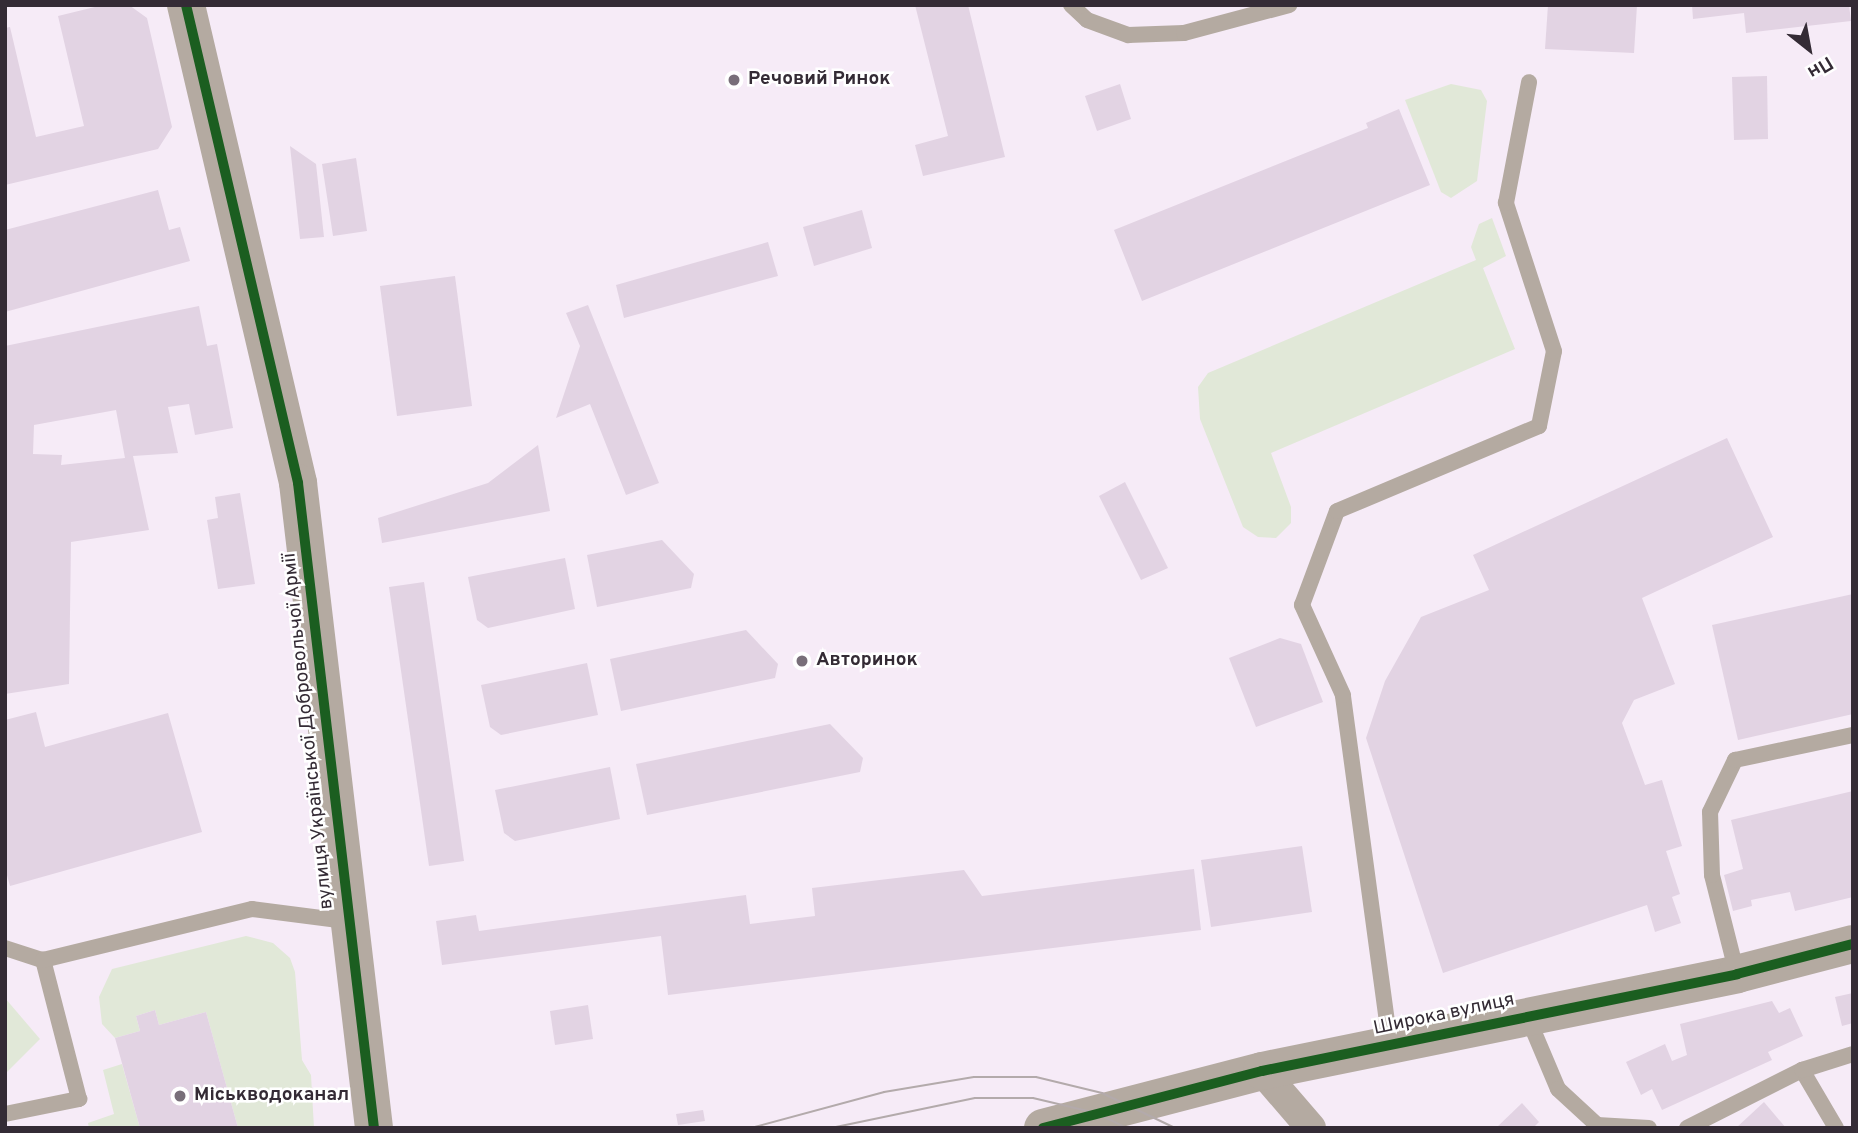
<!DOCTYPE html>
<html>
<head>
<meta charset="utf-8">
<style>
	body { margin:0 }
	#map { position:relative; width:1858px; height:1133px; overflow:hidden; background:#f6ebf7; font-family:Overpass,sans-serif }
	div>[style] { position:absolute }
	.green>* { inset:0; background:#e1e8d8 }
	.building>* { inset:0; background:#e2d3e3 }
	.service>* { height:16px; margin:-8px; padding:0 8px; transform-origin:8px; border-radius:8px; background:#b4aaa1 }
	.minor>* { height:30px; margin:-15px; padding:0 15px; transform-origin:15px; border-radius:15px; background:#b4aaa1 }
	.tertiary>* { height:38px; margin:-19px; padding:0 19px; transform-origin:19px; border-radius:19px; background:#b4aaa1 }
	.tram>* { height:2px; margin:-1px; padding:0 1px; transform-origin:1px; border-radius:1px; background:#b3aaab }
	.cycleway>* { height:10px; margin:-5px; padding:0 5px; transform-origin:5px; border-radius:5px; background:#1b5e20 }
	.dots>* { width:19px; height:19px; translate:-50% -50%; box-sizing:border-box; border:4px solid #fff; border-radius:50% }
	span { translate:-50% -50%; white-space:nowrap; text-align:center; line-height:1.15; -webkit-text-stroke:5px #fff; paint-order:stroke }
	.poi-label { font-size:19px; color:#342b35; font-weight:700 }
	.left { translate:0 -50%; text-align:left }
	.street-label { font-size:19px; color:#342b35 }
	.frame { position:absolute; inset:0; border:7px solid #342b35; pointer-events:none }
	.north { position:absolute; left:1774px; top:14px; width:70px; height:70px; -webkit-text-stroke:5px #fff; paint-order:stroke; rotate:149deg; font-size:19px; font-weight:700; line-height:28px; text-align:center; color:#342b35 }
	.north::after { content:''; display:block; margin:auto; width:24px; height:32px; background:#342b35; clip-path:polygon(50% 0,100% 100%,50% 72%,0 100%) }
</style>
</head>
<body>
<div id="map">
	<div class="green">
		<div style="clip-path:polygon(1451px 84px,1481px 90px,1487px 101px,1477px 181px,1451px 198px,1441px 192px,1405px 100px)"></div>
		<div style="clip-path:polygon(1492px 218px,1506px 256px,1483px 268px,1515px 349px,1271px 453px,1291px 507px,1291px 523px,1276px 538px,1258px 537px,1243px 527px,1200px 419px,1198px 387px,1208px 373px,1476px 260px,1471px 247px,1479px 224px)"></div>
		<div style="clip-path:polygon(246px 936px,273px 943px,290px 958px,295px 972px,302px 1060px,311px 1075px,314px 1128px,238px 1128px,206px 1012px,159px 1025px,155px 1010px,136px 1016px,140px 1031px,115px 1038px,102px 1024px,99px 997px,112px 969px)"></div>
		<div style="clip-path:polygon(5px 998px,40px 1039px,5px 1074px)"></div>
		<div style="clip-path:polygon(122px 1064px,140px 1128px,89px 1128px,88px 1123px,114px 1114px,103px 1070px)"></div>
	</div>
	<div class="building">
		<div style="clip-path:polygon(103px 5px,129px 5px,147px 18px,172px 127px,158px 149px,5px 185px,5px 28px,10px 27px,36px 137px,84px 126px,58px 16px)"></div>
		<div style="clip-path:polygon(915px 5px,968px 5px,1005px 157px,923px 176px,915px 145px,948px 136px)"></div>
		<div style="clip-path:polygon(1548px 5px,1637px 5px,1634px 53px,1545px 49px)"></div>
		<div style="clip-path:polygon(1692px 5px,1849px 5px,1851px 21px,1746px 33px,1744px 13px,1693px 19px)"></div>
		<div style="clip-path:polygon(1767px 76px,1768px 139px,1734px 140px,1732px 77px)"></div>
		<div style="clip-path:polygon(1120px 84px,1131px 119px,1097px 131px,1085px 96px)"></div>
		<div style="clip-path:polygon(1399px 109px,1430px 185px,1142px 301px,1114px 230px,1368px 128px,1366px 123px)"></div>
		<div style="clip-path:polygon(290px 146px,316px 164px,324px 237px,300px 239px)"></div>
		<div style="clip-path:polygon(356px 158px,367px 231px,333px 236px,322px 164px)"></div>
		<div style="clip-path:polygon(158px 190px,169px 230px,180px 227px,190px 261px,5px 312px,5px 230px)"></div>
		<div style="clip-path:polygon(862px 210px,872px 248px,814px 266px,803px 227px)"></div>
		<div style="clip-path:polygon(768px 242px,778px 276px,624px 318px,616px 285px)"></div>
		<div style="clip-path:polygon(455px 276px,472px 406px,397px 416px,380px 286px)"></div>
		<div style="clip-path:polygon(588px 305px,659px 483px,626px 495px,590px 404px,556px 418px,580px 346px,566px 313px)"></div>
		<div style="clip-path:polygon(evenodd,199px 306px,207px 346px,217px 344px,233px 428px,195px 435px,189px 404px,168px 407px,178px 453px,133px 456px,149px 530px,71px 542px,69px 684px,5px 694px,5px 346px,199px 306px,116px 410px,125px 458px,61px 465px,62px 455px,33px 454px,34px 425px,116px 410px)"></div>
		<div style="clip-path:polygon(1727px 438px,1773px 537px,1642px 598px,1675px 684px,1634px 700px,1622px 723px,1645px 785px,1662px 780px,1682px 846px,1666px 851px,1680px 894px,1672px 897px,1681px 923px,1655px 932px,1647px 905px,1443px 973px,1366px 738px,1385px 681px,1421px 617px,1489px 590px,1473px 555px)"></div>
		<div style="clip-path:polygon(538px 445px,550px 511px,382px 543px,378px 518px,488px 483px)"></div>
		<div style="clip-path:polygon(1125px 482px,1168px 568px,1141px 580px,1099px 496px)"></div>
		<div style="clip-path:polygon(240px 493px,255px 584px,218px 589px,207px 520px,218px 518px,215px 497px)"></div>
		<div style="clip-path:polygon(662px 540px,694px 574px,691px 588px,597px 607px,587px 555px)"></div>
		<div style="clip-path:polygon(565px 558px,575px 609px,488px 628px,477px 620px,468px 577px)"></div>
		<div style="clip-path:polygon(424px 582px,464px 861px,429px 866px,389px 587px)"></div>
		<div style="clip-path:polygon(1853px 594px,1853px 714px,1738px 740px,1712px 625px)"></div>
		<div style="clip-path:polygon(746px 630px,778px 664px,775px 678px,621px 711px,610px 659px)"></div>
		<div style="clip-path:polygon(1280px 638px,1301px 644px,1323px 702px,1256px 727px,1229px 658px)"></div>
		<div style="clip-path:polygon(587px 663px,598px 715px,501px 735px,490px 727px,481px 685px)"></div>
		<div style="clip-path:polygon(36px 712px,45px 747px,168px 713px,202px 832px,10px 886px,5px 868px,5px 720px)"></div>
		<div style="clip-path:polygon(830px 724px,863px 758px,860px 772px,647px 815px,636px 764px)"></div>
		<div style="clip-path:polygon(610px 767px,620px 819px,515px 841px,504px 833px,495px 790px)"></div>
		<div style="clip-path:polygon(1853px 791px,1853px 897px,1795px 911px,1790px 892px,1751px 900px,1752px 906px,1733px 911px,1724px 875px,1743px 869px,1731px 820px)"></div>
		<div style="clip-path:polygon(1302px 846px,1312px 912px,1211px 927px,1201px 860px)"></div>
		<div style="clip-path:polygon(1194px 869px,1201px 930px,668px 995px,661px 936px,442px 965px,436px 921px,476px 915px,479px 931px,746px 895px,750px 924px,815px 916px,812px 888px,964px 870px,982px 896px)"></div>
		<div style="clip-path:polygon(1853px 993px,1853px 1023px,1842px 1026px,1835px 997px)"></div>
		<div style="clip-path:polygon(1772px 1001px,1779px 1013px,1790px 1008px,1803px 1036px,1768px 1052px,1772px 1060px,1662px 1110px,1652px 1089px,1641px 1095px,1626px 1062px,1665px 1044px,1672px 1061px,1687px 1055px,1680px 1024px)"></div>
		<div style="clip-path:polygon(588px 1005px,593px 1039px,555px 1045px,550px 1011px)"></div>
		<div style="clip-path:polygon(155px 1010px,159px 1025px,206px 1012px,238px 1128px,140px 1128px,115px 1038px,140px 1031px,136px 1016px)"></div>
		<div style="clip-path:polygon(1764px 1102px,1786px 1128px,1736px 1128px)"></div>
		<div style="clip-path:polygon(1522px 1103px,1539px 1122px,1533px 1128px,1496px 1128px)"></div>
		<div style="clip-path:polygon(703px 1110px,705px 1121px,678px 1125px,676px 1114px)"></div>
	</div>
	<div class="service">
		<div style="left:1071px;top:5px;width:22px;rotate:43deg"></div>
		<div style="left:1087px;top:20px;width:44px;rotate:20.1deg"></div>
		<div style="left:1128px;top:35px;width:56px;rotate:-2deg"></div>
		<div style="left:1184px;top:33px;width:109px;rotate:-14.9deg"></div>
		<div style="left:5px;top:948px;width:40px;rotate:18deg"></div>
		<div style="left:1737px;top:974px;width:102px;rotate:-104.2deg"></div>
		<div style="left:1712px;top:875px;width:63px;rotate:-91.8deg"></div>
		<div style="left:1710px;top:812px;width:58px;rotate:-64.3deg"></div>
		<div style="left:1735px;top:760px;width:121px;rotate:-12deg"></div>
		<div style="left:1528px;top:1018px;width:77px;rotate:67.1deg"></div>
		<div style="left:1558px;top:1089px;width:53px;rotate:42.7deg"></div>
		<div style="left:1597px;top:1125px;width:52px;rotate:3.3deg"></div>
		<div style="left:1390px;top:1044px;width:352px;rotate:-97.7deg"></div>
		<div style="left:1343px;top:695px;width:99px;rotate:-114.5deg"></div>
		<div style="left:1302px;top:605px;width:100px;rotate:-69.6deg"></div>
		<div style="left:1337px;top:511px;width:219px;rotate:-22.8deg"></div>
		<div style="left:1539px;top:426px;width:76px;rotate:-78.7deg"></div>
		<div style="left:1554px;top:351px;width:156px;rotate:-108deg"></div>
		<div style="left:1506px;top:203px;width:123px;rotate:-79.2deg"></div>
		<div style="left:1802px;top:1070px;width:67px;rotate:59.6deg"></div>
		<div style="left:5px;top:1114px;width:76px;rotate:-11.5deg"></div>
		<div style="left:79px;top:1099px;width:144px;rotate:-104.5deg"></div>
		<div style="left:43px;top:960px;width:215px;rotate:-13.7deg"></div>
		<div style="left:252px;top:909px;width:95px;rotate:7.3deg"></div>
		<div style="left:1687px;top:1128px;width:129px;rotate:-26.8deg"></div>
		<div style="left:1802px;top:1070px;width:53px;rotate:-17.4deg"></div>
	</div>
	<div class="minor">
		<div style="left:1262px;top:1071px;width:75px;rotate:49.3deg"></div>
	</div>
	<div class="tertiary">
		<div style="left:186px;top:5px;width:491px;rotate:76.8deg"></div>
		<div style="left:298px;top:483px;width:649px;rotate:83.28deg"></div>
		<div style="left:1043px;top:1128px;width:226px;rotate:-14.6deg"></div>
		<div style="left:1262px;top:1071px;width:485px;rotate:-11.5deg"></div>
		<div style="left:1737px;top:974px;width:120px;rotate:-14.5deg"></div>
	</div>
	<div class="tram">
		<div style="left:751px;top:1128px;width:138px;rotate:-15.1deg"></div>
		<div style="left:884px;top:1092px;width:91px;rotate:-9.5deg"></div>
		<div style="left:974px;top:1077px;width:62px"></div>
		<div style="left:1036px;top:1077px;width:68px;rotate:13.6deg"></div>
		<div style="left:1102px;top:1093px;width:81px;rotate:25.6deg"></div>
		<div style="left:831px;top:1128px;width:147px;rotate:-11.8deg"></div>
		<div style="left:975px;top:1098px;width:58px"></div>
		<div style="left:1033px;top:1098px;width:65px;rotate:13.4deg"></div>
		<div style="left:1096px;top:1113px;width:34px;rotate:26deg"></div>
	</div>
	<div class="cycleway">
		<div style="left:186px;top:5px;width:491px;rotate:76.8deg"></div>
		<div style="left:298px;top:483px;width:649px;rotate:83.28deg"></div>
		<div style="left:1043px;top:1128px;width:226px;rotate:-14.6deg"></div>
		<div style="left:1262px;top:1071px;width:485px;rotate:-11.5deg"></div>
		<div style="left:1737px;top:974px;width:120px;rotate:-14.5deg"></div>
	</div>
	<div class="dots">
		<div style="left:734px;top:80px;background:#786e79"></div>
		<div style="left:802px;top:661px;background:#786e79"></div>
		<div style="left:180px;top:1096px;background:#786e79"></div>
	</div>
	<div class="poi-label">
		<span class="left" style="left:748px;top:80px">Речовий Ринок</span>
		<span class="left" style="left:816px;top:661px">Авторинок</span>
		<span class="left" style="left:194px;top:1096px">Міськводоканал</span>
	</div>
	<div class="street-label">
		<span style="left:309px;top:731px;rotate:-96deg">вулиця Української Добровольчої Армії</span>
		<span style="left:1444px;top:1015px;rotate:-12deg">Широка вулиця</span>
	</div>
	<div class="frame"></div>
	<div class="north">Пн</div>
</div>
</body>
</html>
